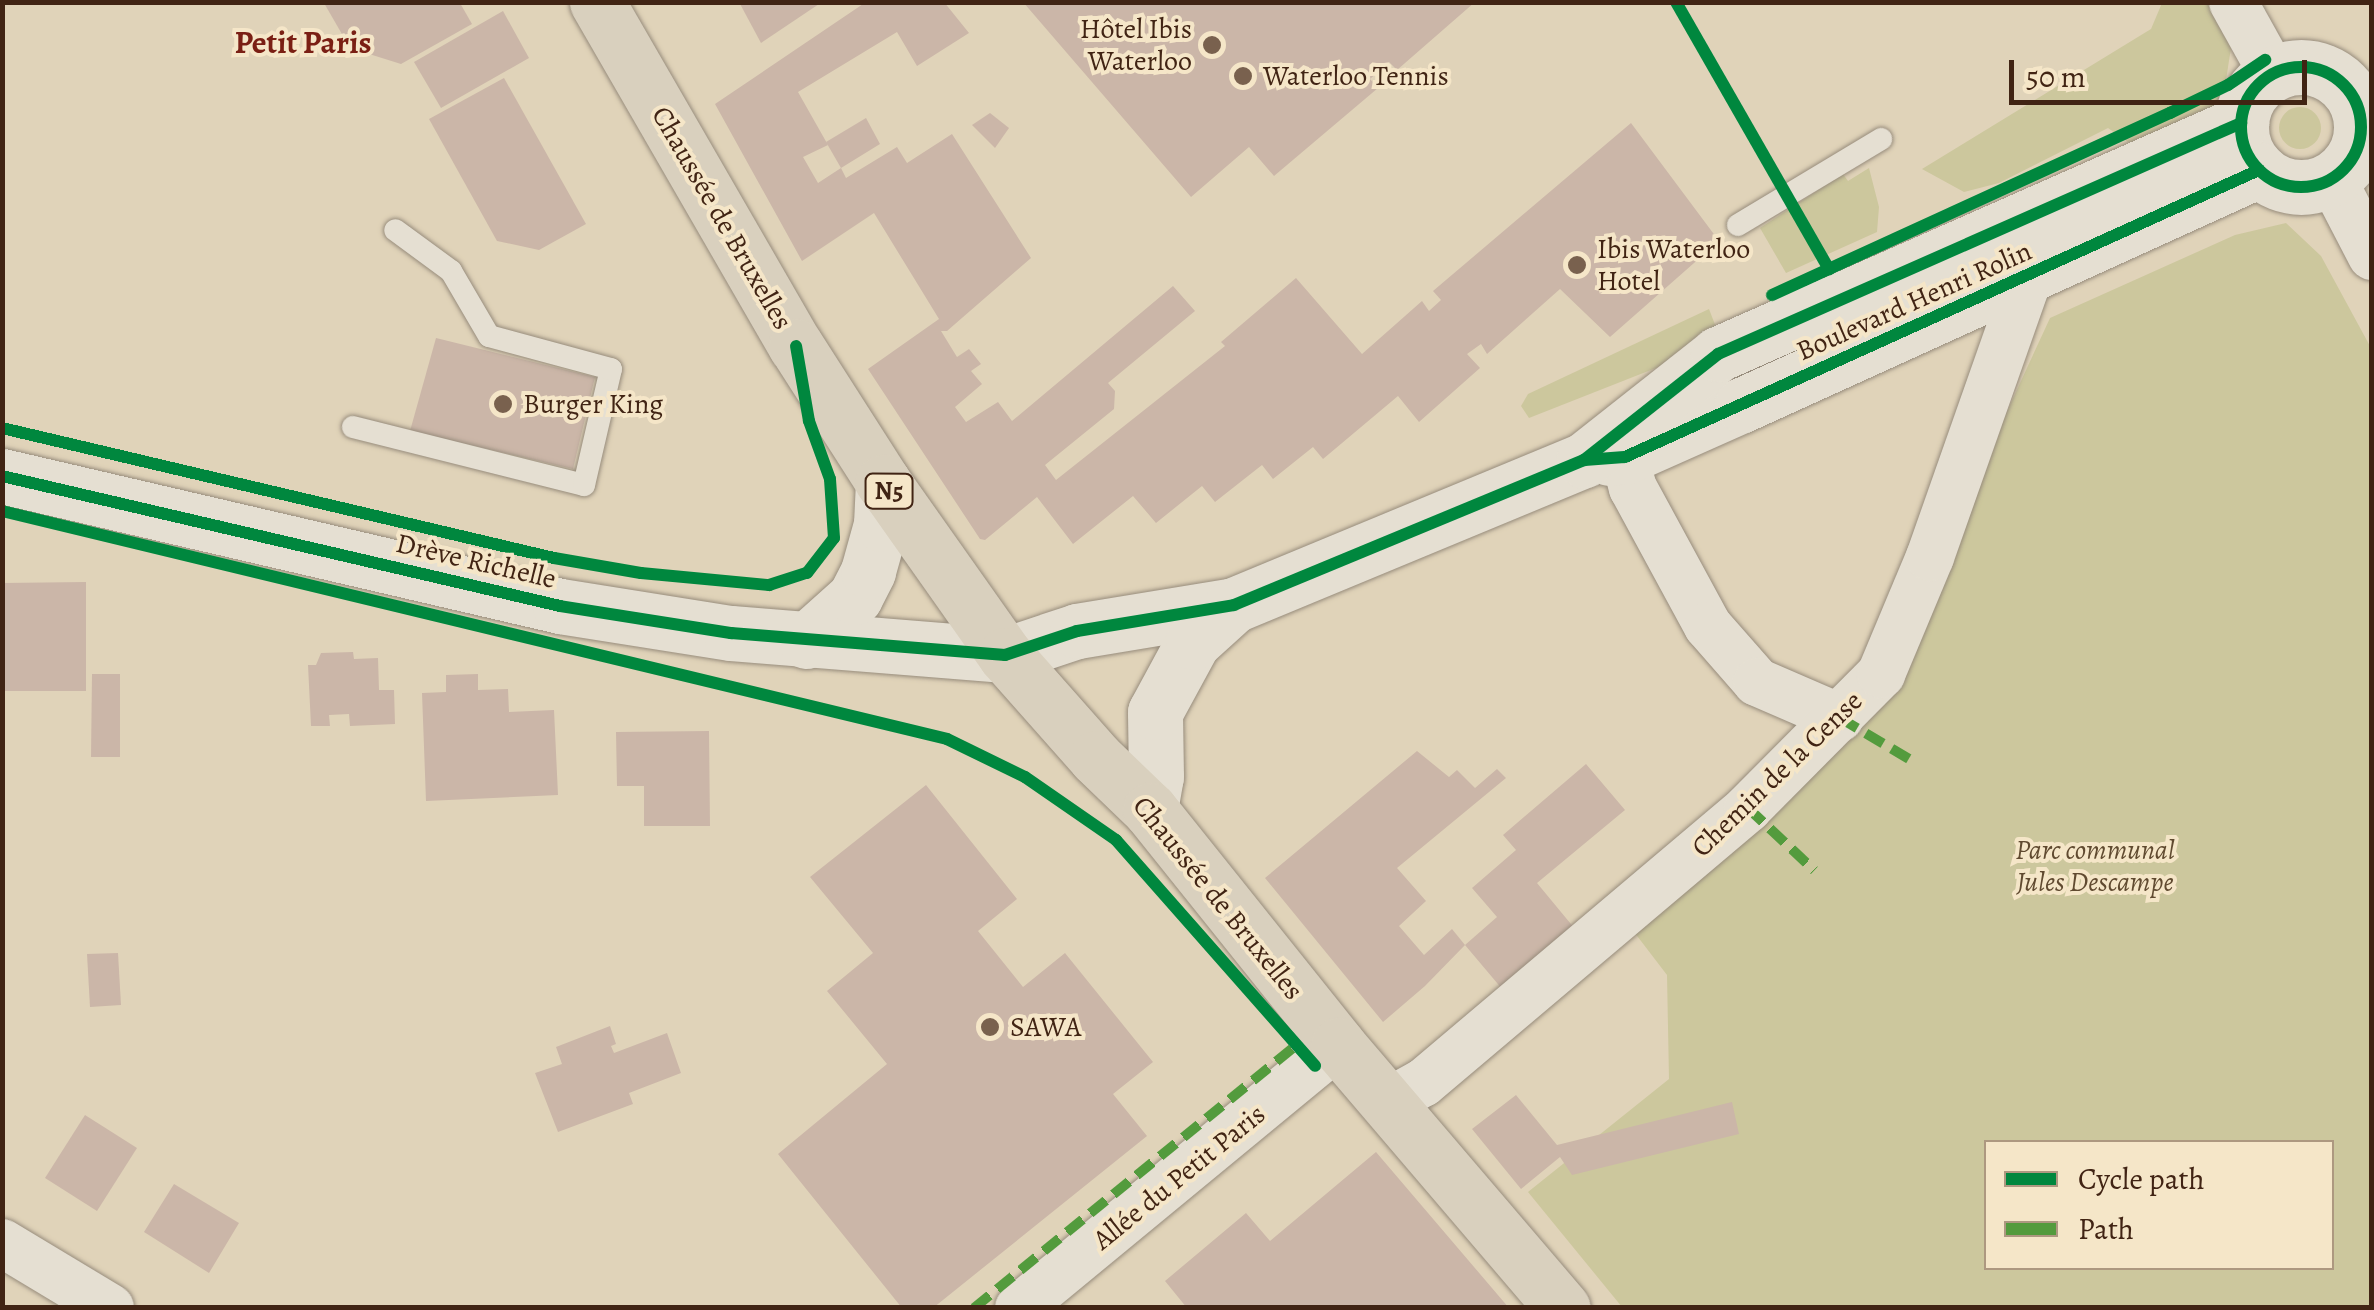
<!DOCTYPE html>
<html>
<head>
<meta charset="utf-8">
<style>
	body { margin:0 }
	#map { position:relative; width:2374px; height:1310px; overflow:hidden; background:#e0d3b9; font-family:Alegreya,serif }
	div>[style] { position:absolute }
	.green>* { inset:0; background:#ccc79d }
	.round { border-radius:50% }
	.building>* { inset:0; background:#cbb6a8 }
	.roads { filter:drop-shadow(0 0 2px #978c7c) drop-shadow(0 0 2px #978c7c) }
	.lane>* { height:22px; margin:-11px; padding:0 11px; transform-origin:11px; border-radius:11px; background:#e5dfd2 }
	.street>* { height:48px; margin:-24px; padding:0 24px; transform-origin:24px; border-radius:24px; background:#e5dfd2 }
	.secondary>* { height:55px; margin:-27.5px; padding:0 27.5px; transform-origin:27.5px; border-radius:27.5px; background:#e5dfd2 }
	.secondary>.ring { margin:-27.5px; padding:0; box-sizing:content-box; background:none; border:55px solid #e5dfd2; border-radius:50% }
	.primary>* { height:55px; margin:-27.5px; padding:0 27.5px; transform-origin:27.5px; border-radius:27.5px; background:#d9d0be }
	.quiet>* { height:10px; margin-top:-5px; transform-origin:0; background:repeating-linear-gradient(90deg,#539b3d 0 20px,transparent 0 30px) }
	.cycleway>* { height:12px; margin:-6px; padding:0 6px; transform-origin:6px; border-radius:6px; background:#00873e }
	.cycleway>.ring { margin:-6px; padding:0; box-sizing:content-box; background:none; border:12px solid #00873e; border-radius:50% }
	.dots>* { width:28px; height:28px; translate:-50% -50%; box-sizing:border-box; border:5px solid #f5e6c8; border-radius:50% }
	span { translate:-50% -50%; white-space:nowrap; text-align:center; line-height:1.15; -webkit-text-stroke:8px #f5e6c8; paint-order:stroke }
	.shield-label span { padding:2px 8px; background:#f5e6c8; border:2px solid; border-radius:8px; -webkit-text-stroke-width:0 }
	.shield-label { font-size:25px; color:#412414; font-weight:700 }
	.poi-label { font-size:28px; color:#412414 }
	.right { translate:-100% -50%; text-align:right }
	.left { translate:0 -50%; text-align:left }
	.street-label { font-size:28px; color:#412414 }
	.park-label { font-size:28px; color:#604a30; font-style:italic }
	.quarter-label { font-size:32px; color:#7a1f14; font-weight:700 }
	.frame { position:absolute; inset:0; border:5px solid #412414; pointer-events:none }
	.legend { position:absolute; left:1984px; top:1140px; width:350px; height:130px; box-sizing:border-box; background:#f5e6c8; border:2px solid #ad9880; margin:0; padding:12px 18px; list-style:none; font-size:30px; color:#412414 }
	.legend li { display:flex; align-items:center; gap:20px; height:50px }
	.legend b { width:50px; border:2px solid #ad9880 }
	.scale { position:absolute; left:2009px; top:60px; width:298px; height:45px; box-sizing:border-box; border:5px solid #412414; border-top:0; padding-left:12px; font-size:30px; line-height:35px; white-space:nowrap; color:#412414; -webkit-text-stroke:8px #f5e6c8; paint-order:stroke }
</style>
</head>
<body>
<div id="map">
	<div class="green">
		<div style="clip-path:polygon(2162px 3px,2211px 3px,2231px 48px,2223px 99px,2194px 132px,2160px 150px,2128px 142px,2108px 128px,1999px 183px,1964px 192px,1922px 169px,2151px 29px)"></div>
		<div class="round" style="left:2279px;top:107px;width:42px;height:42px"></div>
		<div style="clip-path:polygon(1869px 168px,1879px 207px,1877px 232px,1786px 273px,1760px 228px,1843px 174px,1848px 181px)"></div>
		<div style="clip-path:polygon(evenodd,2286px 223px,2321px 256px,2371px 348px,2371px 1307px,1622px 1307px,1528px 1192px,1669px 1079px,1667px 975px,1631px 928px,1876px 696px,2050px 318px,2235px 235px,2286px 223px,1986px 1142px,2332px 1142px,2332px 1268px,1986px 1268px,1986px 1142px)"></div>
		<div style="clip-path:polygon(1709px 309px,1719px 335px,1661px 366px,1529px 418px,1521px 406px,1528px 394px)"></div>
	</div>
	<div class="building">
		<div style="clip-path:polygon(739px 2px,822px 2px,761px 43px)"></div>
		<div style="clip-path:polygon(866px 2px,944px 2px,969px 33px,917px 66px,897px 32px,798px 92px,828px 145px,803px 157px,818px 183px,841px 168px,846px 178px,897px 147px,907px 163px,952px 134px,1031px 258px,947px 331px,941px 331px,957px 357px,969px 349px,981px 364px,971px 371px,982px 384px,955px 407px,966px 422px,998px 402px,1012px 421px,1173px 286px,1195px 311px,1108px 383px,1115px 391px,1114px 409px,1045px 465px,1056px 480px,1225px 346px,1221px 342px,1296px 278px,1362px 354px,1422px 301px,1429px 311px,1441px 300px,1433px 291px,1631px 123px,1719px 241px,1610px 337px,1560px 289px,1487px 354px,1481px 344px,1467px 354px,1480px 368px,1419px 422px,1398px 396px,1323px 459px,1313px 447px,1273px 479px,1262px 465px,1215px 502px,1202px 486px,1156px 523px,1133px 496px,1073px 544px,1037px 497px,985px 540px,980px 539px,868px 369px,939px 319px,874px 213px,802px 261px,715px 104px)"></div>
		<div style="clip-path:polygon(1023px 2px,1475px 2px,1397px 70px,1389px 62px,1370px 79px,1378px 88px,1274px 176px,1249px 147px,1191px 197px)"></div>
		<div style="clip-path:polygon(324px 3px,460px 3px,472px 24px,401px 64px,350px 48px)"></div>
		<div style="clip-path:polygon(503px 11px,529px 58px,441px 108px,414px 62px)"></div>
		<div style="clip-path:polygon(504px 78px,586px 224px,539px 250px,497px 241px,429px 119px)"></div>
		<div style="clip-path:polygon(990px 113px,1009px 128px,995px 148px,972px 125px)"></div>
		<div style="clip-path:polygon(866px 118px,880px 144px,841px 168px,826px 142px)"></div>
		<div style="clip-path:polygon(436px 338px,595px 377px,573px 469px,410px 431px)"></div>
		<div style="clip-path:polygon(86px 582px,86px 691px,2px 691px,2px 583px)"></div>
		<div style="clip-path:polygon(353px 652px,354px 659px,378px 658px,379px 690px,394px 690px,395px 724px,350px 726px,349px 714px,329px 715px,330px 726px,311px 726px,308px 665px,316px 665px,321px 653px)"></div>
		<div style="clip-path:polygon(92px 674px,120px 674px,120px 757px,91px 757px)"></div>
		<div style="clip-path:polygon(478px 674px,478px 690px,508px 689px,509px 712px,554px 710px,558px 795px,426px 801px,422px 693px,446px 692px,446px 675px)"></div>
		<div style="clip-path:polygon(709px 731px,710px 826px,644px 826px,644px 786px,617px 786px,616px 732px)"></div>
		<div style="clip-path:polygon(1417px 751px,1449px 777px,1457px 770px,1475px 788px,1497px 769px,1506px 778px,1397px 868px,1426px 901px,1399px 926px,1424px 955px,1452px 929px,1465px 945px,1425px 986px,1383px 1022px,1265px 878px)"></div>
		<div style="clip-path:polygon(1586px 764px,1625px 810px,1537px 883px,1580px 935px,1508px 996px,1465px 945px,1497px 917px,1472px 888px,1516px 850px,1503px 835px)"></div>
		<div style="clip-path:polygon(926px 785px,1017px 899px,978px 931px,1023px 987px,1065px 953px,1153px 1062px,1113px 1094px,1147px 1136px,933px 1308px,902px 1308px,778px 1154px,887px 1064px,827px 991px,873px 953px,810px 877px)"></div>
		<div style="clip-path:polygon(118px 953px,121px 1005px,90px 1007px,87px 954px)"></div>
		<div style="clip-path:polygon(610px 1026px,616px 1044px,611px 1046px,614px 1053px,667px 1033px,681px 1073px,629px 1093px,633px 1104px,558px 1132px,535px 1073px,562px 1064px,556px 1047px)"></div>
		<div style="clip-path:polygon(1516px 1095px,1557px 1145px,1732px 1102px,1739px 1134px,1572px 1175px,1560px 1157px,1521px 1189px,1472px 1129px)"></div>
		<div style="clip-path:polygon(85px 1115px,137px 1148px,97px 1211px,45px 1178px)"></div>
		<div style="clip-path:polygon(1376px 1152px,1509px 1308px,1187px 1308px,1165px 1281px,1246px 1213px,1270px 1241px)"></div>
		<div style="clip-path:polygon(174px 1184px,239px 1223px,209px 1273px,144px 1232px)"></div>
	</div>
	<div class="roads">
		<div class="lane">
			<div style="left:1738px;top:225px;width:167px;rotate:-31deg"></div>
			<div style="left:353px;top:427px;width:238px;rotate:14.1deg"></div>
			<div style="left:584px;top:485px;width:119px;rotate:-76.9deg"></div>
			<div style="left:611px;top:369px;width:126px;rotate:-164.9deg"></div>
			<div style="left:489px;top:336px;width:75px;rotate:-120.3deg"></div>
			<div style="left:451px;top:271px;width:69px;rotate:-143.8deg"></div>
		</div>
		<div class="street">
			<div style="left:2233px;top:2px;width:82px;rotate:60.9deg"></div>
			<div style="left:2331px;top:177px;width:89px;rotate:62.6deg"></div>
			<div style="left:1625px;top:457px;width:32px;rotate:76deg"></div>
			<div style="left:1633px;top:488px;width:157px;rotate:61.5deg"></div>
			<div style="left:1708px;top:626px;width:74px;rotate:48.8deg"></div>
			<div style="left:1757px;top:682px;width:90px;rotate:23.4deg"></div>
			<div style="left:1390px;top:1101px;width:38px;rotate:-29deg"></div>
			<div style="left:1423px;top:1083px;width:426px;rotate:-40.2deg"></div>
			<div style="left:1748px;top:808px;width:189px;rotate:-45.2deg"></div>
			<div style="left:1881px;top:674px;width:127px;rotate:-67.3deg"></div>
			<div style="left:1930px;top:557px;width:296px;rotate:-70.6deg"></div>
			<div style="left:2px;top:1243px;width:126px;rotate:31deg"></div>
			<div style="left:1019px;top:1308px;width:413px;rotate:-39.5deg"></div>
		</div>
		<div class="secondary">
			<div class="ring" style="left:2241px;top:67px;width:65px;height:65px"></div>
			<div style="left:1609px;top:458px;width:16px;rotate:-4deg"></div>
			<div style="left:1625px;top:457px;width:128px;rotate:-24deg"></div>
			<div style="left:1742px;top:405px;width:568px;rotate:-24.44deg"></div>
			<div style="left:2px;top:476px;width:573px;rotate:13.11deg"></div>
			<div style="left:560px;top:606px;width:173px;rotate:9deg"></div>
			<div style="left:731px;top:633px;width:275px;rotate:4.6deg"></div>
			<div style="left:1005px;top:655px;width:76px;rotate:-18.4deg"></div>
			<div style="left:1077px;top:631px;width:159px;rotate:-9.4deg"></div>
			<div style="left:1234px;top:605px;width:379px;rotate:-22.5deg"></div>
			<div style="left:1584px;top:460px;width:171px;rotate:-38.3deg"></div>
			<div style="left:1718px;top:354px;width:572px;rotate:-23.83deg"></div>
			<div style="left:806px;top:641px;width:66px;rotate:-41.9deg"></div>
			<div style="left:855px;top:597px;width:29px;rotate:-63deg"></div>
			<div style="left:868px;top:571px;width:49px;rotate:-74.5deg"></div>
			<div style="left:881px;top:524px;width:42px;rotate:-87.3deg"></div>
			<div style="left:1150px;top:810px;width:34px;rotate:-80deg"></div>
			<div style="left:1156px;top:777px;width:65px;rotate:-90.9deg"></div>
			<div style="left:1155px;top:712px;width:80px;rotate:-61.5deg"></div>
			<div style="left:1193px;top:642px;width:55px;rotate:-42.1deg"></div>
		</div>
		<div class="primary">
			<div style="left:597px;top:2px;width:397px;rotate:60deg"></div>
			<div style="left:796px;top:346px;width:161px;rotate:57.4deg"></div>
			<div style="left:883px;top:482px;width:212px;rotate:54.8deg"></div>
			<div style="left:1005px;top:655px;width:137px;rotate:48.5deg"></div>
			<div style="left:1096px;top:758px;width:75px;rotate:43.9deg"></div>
			<div style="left:1150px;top:810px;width:301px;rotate:51.3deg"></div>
			<div style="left:1338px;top:1045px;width:346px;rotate:49.5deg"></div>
		</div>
	</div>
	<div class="quiet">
		<div style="left:1840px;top:718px;width:86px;rotate:30.7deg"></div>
		<div style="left:1748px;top:808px;width:91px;rotate:43.2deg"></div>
		<div style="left:974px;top:1308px;width:416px;rotate:-39.2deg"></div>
	</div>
	<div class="cycleway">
		<div style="left:1676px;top:2px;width:308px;rotate:60.2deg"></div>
		<div class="ring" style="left:2241px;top:67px;width:108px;height:108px"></div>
		<div style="left:1772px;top:295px;width:438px;rotate:-24.6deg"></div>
		<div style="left:2170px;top:113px;width:64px;rotate:-25.8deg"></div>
		<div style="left:2228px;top:85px;width:45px;rotate:-34deg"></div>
		<div style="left:2px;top:428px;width:567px;rotate:13.25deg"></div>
		<div style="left:554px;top:558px;width:88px;rotate:9.8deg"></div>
		<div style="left:641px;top:573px;width:129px;rotate:5.4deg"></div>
		<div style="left:769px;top:585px;width:40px;rotate:-18deg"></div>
		<div style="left:807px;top:573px;width:44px;rotate:-52.4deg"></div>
		<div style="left:834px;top:538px;width:59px;rotate:-93.9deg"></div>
		<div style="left:830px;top:479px;width:62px;rotate:-109.9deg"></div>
		<div style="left:809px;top:421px;width:76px;rotate:-99.8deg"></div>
		<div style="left:1584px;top:460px;width:41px;rotate:-4.2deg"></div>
		<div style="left:1625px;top:457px;width:696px;rotate:-24.36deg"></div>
		<div style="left:2px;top:476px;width:573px;rotate:13.11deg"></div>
		<div style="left:560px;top:606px;width:173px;rotate:9deg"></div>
		<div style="left:731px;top:633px;width:275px;rotate:4.6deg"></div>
		<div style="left:1005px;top:655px;width:76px;rotate:-18.4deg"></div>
		<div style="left:1077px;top:631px;width:159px;rotate:-9.4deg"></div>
		<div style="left:1234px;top:605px;width:379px;rotate:-22.5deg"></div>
		<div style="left:1584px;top:460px;width:171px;rotate:-38.3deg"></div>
		<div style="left:1718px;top:354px;width:572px;rotate:-23.83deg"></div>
		<div style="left:2px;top:511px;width:972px;rotate:13.56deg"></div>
		<div style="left:947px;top:739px;width:87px;rotate:26deg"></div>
		<div style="left:1025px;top:777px;width:111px;rotate:34.7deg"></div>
		<div style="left:1116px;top:840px;width:301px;rotate:48.6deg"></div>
	</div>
	<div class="dots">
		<div style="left:1212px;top:45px;background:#79614e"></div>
		<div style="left:1243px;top:76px;background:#79614e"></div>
		<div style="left:1577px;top:265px;background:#79614e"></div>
		<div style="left:503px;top:404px;background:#79614e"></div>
		<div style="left:990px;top:1027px;background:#79614e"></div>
	</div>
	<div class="shield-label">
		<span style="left:889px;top:491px">N5</span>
	</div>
	<div class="poi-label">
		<span class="right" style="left:1192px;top:45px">Hôtel Ibis<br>Waterloo</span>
		<span class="left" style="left:1263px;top:76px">Waterloo Tennis</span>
		<span class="left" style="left:1597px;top:265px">Ibis Waterloo<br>Hotel</span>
		<span class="left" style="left:523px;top:404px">Burger King</span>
		<span class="left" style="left:1010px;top:1027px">SAWA</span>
	</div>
	<div class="street-label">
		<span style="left:722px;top:218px;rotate:60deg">Chaussée de Bruxelles</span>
		<span style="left:1914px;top:301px;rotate:-24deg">Boulevard Henri Rolin</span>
		<span style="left:476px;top:561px;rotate:13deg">Drève Richelle</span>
		<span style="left:1777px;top:774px;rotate:-44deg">Chemin de la Cense</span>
		<span style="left:1218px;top:898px;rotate:51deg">Chaussée de Bruxelles</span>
		<span style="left:1179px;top:1177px;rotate:-39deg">Allée du Petit Paris</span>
	</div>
	<div class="park-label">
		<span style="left:2095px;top:866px">Parc communal<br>Jules Descampe</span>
	</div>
	<div class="quarter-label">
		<span style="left:303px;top:42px">Petit Paris</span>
	</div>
	<div class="frame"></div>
	<ul class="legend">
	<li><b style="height:12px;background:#00873e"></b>Cycle path</li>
	<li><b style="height:12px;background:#539b3d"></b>Path</li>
	</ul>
	<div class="scale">50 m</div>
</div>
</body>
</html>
